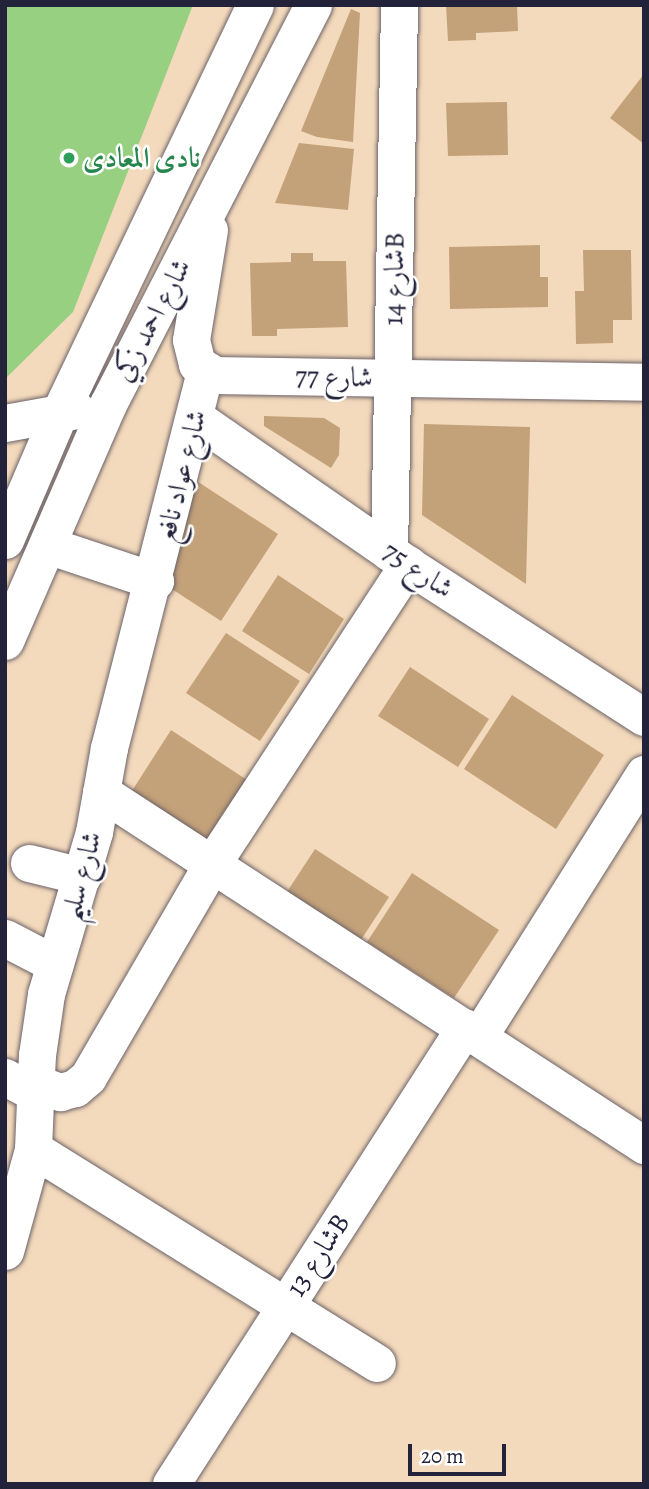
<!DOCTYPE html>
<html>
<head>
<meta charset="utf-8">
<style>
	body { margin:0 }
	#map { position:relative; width:649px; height:1489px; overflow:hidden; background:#f4dabc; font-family:Alegreya,Amiri,serif }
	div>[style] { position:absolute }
	.green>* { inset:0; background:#98d082 }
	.building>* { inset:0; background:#c3a179 }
	.roads { filter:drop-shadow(0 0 2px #6c6268) drop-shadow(0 0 2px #6c6268) }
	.minor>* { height:37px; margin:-18.5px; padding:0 18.5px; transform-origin:18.5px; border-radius:18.5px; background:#fff }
	.dots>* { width:19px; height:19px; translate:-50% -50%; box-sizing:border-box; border:4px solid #fff; border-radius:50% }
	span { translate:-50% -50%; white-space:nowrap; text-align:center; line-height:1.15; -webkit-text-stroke:5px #fff; paint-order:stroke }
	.leisure-label { font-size:28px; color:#27864d; font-weight:700 }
	.left { translate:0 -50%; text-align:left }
	.street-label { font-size:28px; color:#22223b }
	.frame { position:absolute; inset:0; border:7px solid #22223b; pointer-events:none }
	.scale { position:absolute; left:408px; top:1444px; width:98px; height:32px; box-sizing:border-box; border:4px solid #22223b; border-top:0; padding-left:9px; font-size:21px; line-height:24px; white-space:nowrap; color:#22223b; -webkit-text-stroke:5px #fff; paint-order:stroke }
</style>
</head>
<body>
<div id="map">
	<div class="green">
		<div style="clip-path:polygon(5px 5px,193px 5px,73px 312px,5px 379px)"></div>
	</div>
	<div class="building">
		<div style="clip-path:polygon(446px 5px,517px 5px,518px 31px,476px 33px,476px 40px,448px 41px)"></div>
		<div style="clip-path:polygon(351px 9px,360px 13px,353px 142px,317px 137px,301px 131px)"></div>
		<div style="clip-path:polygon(644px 74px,644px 144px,610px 118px)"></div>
		<div style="clip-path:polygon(507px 102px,508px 155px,448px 156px,446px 103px)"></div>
		<div style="clip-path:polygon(299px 143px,354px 149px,348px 210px,275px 203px)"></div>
		<div style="clip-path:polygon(540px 245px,540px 277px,548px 277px,548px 307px,450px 309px,449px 247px)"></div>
		<div style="clip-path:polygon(583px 250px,631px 250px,632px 320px,613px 320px,613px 343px,576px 344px,575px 291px,584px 291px)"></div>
		<div style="clip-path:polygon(291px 253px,313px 253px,313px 261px,346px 261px,348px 327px,277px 329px,277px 336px,252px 336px,250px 263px,291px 262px)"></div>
		<div style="clip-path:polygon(264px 416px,324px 418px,340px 428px,339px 455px,331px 468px,264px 426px)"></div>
		<div style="clip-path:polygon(424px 424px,530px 427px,526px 584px,422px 515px)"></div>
		<div style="clip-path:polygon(186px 474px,278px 534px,221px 621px,161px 582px)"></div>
		<div style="clip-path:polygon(278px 575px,344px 619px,309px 674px,242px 631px)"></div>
		<div style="clip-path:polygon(226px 633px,300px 681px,260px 741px,186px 693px)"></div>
		<div style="clip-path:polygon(410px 667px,489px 719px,458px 767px,378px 716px)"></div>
		<div style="clip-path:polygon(512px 695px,604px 755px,556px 829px,464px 769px)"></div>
		<div style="clip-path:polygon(171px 730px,247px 780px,204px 846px,128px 797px)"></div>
		<div style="clip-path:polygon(315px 849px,389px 897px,357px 946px,283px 898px)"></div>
		<div style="clip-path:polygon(412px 873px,499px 930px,454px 998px,367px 942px)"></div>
	</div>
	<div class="roads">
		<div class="minor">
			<div style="left:209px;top:230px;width:111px;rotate:99.3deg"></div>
			<div style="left:191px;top:340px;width:25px;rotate:76deg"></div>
			<div style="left:197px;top:364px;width:21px;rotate:31deg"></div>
			<div style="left:215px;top:375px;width:429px;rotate:0.9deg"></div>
			<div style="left:196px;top:418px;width:258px;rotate:34.7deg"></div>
			<div style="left:408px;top:565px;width:281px;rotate:32.8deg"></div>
			<div style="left:5px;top:423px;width:73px;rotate:-10.2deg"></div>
			<div style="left:5px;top:540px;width:137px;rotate:-66.8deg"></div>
			<div style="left:59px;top:414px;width:454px;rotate:-64.4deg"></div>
			<div style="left:47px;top:545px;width:114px;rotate:18.4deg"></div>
			<div style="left:389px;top:552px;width:547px;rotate:-88.95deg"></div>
			<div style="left:5px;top:641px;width:258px;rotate:-66.5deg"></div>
			<div style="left:108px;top:404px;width:449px;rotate:-62.8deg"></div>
			<div style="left:101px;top:792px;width:648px;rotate:33.03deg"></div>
			<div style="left:29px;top:863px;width:55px;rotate:13.8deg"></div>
			<div style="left:5px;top:938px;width:56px;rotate:27.5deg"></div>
			<div style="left:479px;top:1036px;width:310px;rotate:-57.8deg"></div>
			<div style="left:5px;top:1077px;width:34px;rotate:28deg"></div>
			<div style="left:36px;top:1083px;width:26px;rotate:21deg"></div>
			<div style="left:60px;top:1092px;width:16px;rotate:-15deg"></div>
			<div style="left:75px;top:1088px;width:17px;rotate:-40deg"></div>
			<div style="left:88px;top:1077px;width:246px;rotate:-59.8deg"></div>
			<div style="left:212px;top:864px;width:358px;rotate:-56.8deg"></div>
			<div style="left:33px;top:1149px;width:405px;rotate:31.9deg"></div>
			<div style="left:5px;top:1251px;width:106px;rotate:-74.6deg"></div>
			<div style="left:33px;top:1149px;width:94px;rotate:-87.6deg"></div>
			<div style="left:37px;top:1055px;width:62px;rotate:-81.6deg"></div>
			<div style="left:46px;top:994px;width:169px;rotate:-73.5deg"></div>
			<div style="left:94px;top:832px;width:85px;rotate:-79.9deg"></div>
			<div style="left:109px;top:748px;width:388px;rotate:-75.7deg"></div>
			<div style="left:171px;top:1484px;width:543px;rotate:-57.25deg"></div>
		</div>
	</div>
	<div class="dots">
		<div style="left:69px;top:158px;background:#2e9e5b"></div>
	</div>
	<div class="leisure-label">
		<span class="left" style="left:83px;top:158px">نادى المعادى</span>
	</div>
	<div class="street-label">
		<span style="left:394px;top:279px;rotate:-89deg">شارع 14B</span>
		<span style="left:152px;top:320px;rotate:-62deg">شارع احمد زكي</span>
		<span style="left:334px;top:377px;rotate:1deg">شارع 77</span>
		<span style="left:181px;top:476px;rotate:-76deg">شارع عواد نافع</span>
		<span style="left:418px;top:570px;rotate:34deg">شارع 75</span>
		<span style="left:81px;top:876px;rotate:-75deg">شارع سليم</span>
		<span style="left:318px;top:1255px;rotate:-57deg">شارع 13B</span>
	</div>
	<div class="frame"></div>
	<div class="scale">20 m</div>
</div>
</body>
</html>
